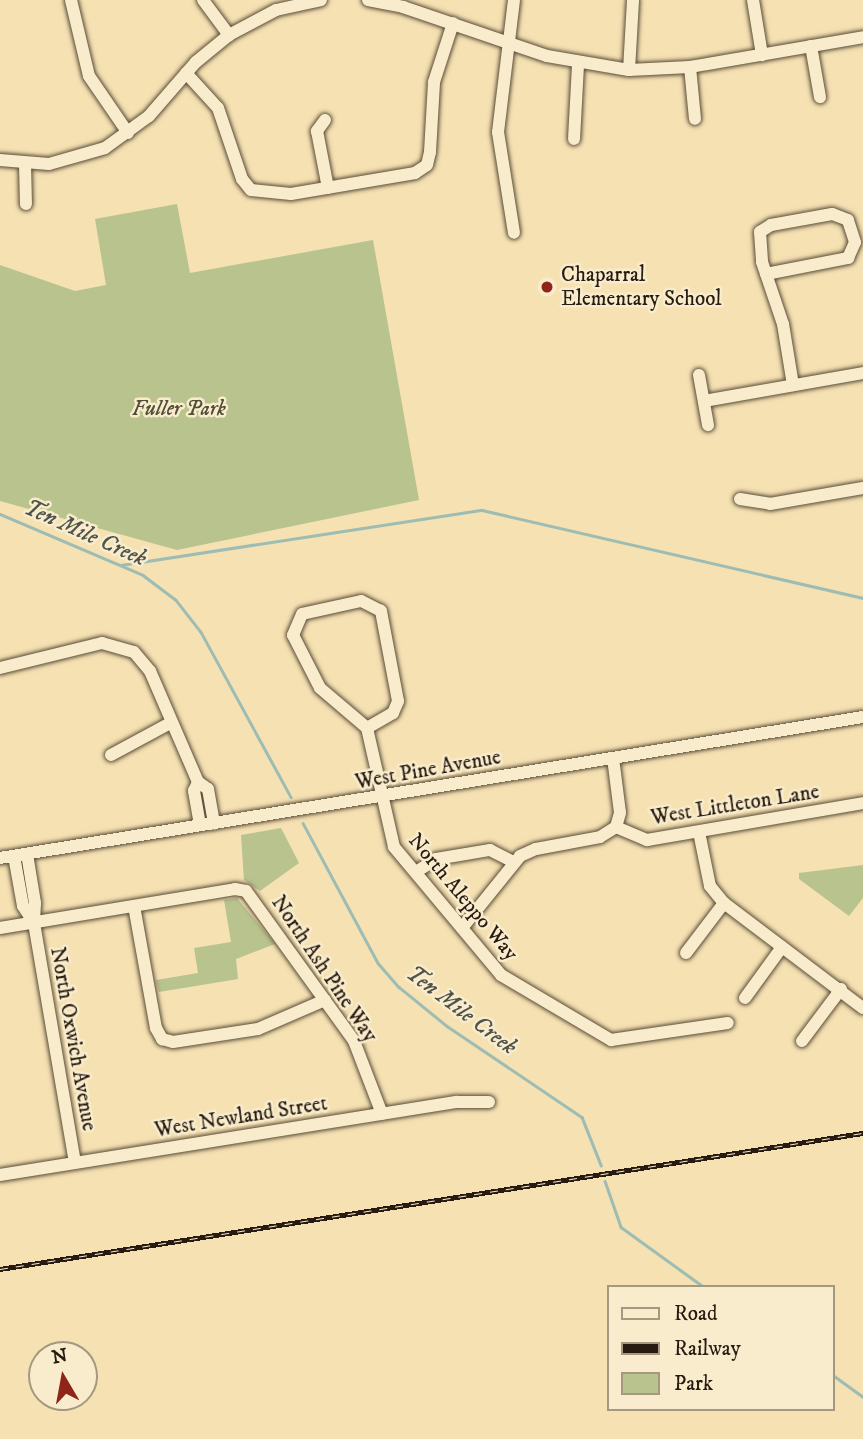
<!DOCTYPE html>
<html>
<head>
<meta charset="utf-8">
<style>
	body { margin:0 }
	#map { position:relative; width:863px; height:1439px; overflow:hidden; background:#f5e1b2; font-family:"IM FELL DW Pica",serif }
	div>[style] { position:absolute }
	.green>* { inset:0; background:#b8c38e }
	.stream>* { height:2.5px; margin:-1.25px; padding:0 1.25px; transform-origin:1.25px; border-radius:1.25px; background:#9dbcb3 }
	.roads { filter:drop-shadow(0 0 2px #5a4c38) drop-shadow(0 0 2px #5a4c38) }
	.minor>* { height:12px; margin:-6px; padding:0 6px; transform-origin:6px; border-radius:6px; background:#f8eccd }
	.rail>* { height:5px; margin-top:-2.5px; transform-origin:0; background:repeating-linear-gradient(90deg,#f8eccd 0 8px,#271a10 0 16px); box-sizing:border-box; border-block:2px solid #271a10 }
	.dots>* { width:19px; height:19px; translate:-50% -50%; box-sizing:border-box; border:4px solid #f8eccd; border-radius:50% }
	span { translate:-50% -50%; white-space:nowrap; text-align:center; line-height:1.15; -webkit-text-stroke:5px #f8eccd; paint-order:stroke }
	.poi-label { font-size:21px; color:#271a10 }
	.left { translate:0 -50%; text-align:left }
	.park-label { font-size:21px; color:#524d36; font-style:italic }
	.street-label { font-size:21px; color:#271a10 }
	.water-label { font-size:23px; color:#505349; font-style:italic }
	.legend { position:absolute; left:607px; top:1285px; width:228px; height:126px; box-sizing:border-box; background:#f8eccd; border:2px solid #a49881; margin:0; padding:9px 12px; list-style:none; font-size:21px; color:#271a10 }
	.legend li { display:flex; align-items:center; gap:14px; height:35px }
	.legend b { width:35px; border:2px solid #a49881 }
	.north { position:absolute; left:28px; top:1341px; width:70px; height:70px; box-sizing:border-box; background:#f8eccd; border:2px solid #a49881; border-radius:50%; rotate:350deg; font-size:19px; font-weight:700; line-height:28px; text-align:center; color:#271a10 }
	.north::after { content:''; display:block; margin:auto; width:24px; height:32px; background:#8f2418; clip-path:polygon(50% 0,100% 100%,50% 72%,0 100%) }
</style>
</head>
<body>
<div id="map">
	<div class="green">
		<div style="clip-path:polygon(177px 204px,190px 273px,373px 240px,419px 500px,177px 550px,0 501px,0 265px,75px 291px,106px 285px,95px 219px)"></div>
		<div style="clip-path:polygon(281px 828px,299px 863px,260px 891px,244px 880px,241px 835px)"></div>
		<div style="clip-path:polygon(863px 865px,863px 898px,849px 916px,799px 879px,799px 873px)"></div>
		<div style="clip-path:polygon(237px 898px,275px 944px,236px 959px,238px 979px,159px 992px,156px 980px,198px 973px,194px 948px,231px 942px,224px 900px)"></div>
	</div>
	<div class="stream">
		<div style="left:0;top:514px;width:155px;rotate:23.1deg"></div>
		<div style="left:143px;top:575px;width:41px;rotate:37.1deg"></div>
		<div style="left:176px;top:600px;width:41px;rotate:52deg"></div>
		<div style="left:201px;top:632px;width:188px;rotate:61.4deg"></div>
		<div style="left:121px;top:565px;width:365px;rotate:-8.7deg"></div>
		<div style="left:482px;top:510px;width:391px;rotate:13deg"></div>
		<div style="left:303px;top:823px;width:159px;rotate:61.8deg"></div>
		<div style="left:378px;top:963px;width:32px;rotate:49deg"></div>
		<div style="left:399px;top:987px;width:62px;rotate:39.1deg"></div>
		<div style="left:447px;top:1026px;width:163px;rotate:34deg"></div>
		<div style="left:582px;top:1117px;width:52px;rotate:68.4deg"></div>
		<div style="left:605px;top:1181px;width:49px;rotate:70.8deg"></div>
		<div style="left:621px;top:1227px;width:102px;rotate:35.9deg"></div>
		<div style="left:833px;top:1375px;width:37px;rotate:36deg"></div>
	</div>
	<div class="roads">
		<div class="minor">
			<div style="left:71px;top:0;width:78px;rotate:76.7deg"></div>
			<div style="left:89px;top:76px;width:69px;rotate:55.6deg"></div>
			<div style="left:203px;top:0;width:44px;rotate:53.4deg"></div>
			<div style="left:368px;top:0;width:36px;rotate:11deg"></div>
			<div style="left:403px;top:7px;width:152px;rotate:18.8deg"></div>
			<div style="left:547px;top:56px;width:83px;rotate:9.7deg"></div>
			<div style="left:629px;top:70px;width:61px;rotate:-2.8deg"></div>
			<div style="left:690px;top:67px;width:176px;rotate:-9.8deg"></div>
			<div style="left:514px;top:0;width:133px;rotate:96.9deg"></div>
			<div style="left:498px;top:132px;width:102px;rotate:81deg"></div>
			<div style="left:753px;top:0;width:56px;rotate:80.7deg"></div>
			<div style="left:811px;top:46px;width:52px;rotate:80deg"></div>
			<div style="left:690px;top:67px;width:52px;rotate:84.5deg"></div>
			<div style="left:629px;top:70px;width:70px;rotate:-86.7deg"></div>
			<div style="left:186px;top:73px;width:47px;rotate:47.6deg"></div>
			<div style="left:218px;top:108px;width:75px;rotate:71.3deg"></div>
			<div style="left:242px;top:179px;width:14px;rotate:51deg"></div>
			<div style="left:251px;top:190px;width:40px;rotate:5.7deg"></div>
			<div style="left:291px;top:194px;width:126px;rotate:-9.6deg"></div>
			<div style="left:415px;top:173px;width:14px;rotate:-34deg"></div>
			<div style="left:427px;top:165px;width:13px;rotate:-77deg"></div>
			<div style="left:430px;top:152px;width:70px;rotate:-86.7deg"></div>
			<div style="left:434px;top:82px;width:62px;rotate:-72.1deg"></div>
			<div style="left:325px;top:120px;width:14px;rotate:126deg"></div>
			<div style="left:317px;top:131px;width:58px;rotate:79.1deg"></div>
			<div style="left:574px;top:139px;width:75px;rotate:-86.9deg"></div>
			<div style="left:0;top:160px;width:49px;rotate:4.7deg"></div>
			<div style="left:49px;top:164px;width:58px;rotate:-15.9deg"></div>
			<div style="left:105px;top:148px;width:54px;rotate:-36deg"></div>
			<div style="left:149px;top:116px;width:72px;rotate:-49deg"></div>
			<div style="left:196px;top:62px;width:43px;rotate:-39.3deg"></div>
			<div style="left:229px;top:35px;width:53px;rotate:-28deg"></div>
			<div style="left:276px;top:10px;width:46px;rotate:-12.5deg"></div>
			<div style="left:25px;top:164px;width:40px;rotate:88.6deg"></div>
			<div style="left:766px;top:274px;width:84px;rotate:-11deg"></div>
			<div style="left:848px;top:258px;width:17px;rotate:-66deg"></div>
			<div style="left:855px;top:242px;width:23px;rotate:-108deg"></div>
			<div style="left:848px;top:220px;width:17px;rotate:-159deg"></div>
			<div style="left:832px;top:214px;width:62px;rotate:169.8deg"></div>
			<div style="left:771px;top:225px;width:13px;rotate:148deg"></div>
			<div style="left:760px;top:232px;width:30px;rotate:86deg"></div>
			<div style="left:762px;top:262px;width:65px;rotate:71.3deg"></div>
			<div style="left:783px;top:324px;width:62px;rotate:80.7deg"></div>
			<div style="left:699px;top:375px;width:51px;rotate:79.8deg"></div>
			<div style="left:704px;top:401px;width:161px;rotate:-10deg"></div>
			<div style="left:740px;top:499px;width:30px;rotate:9deg"></div>
			<div style="left:770px;top:504px;width:94px;rotate:-9.8deg"></div>
			<div style="left:0;top:668px;width:105px;rotate:-13.8deg"></div>
			<div style="left:102px;top:643px;width:33px;rotate:16deg"></div>
			<div style="left:134px;top:652px;width:25px;rotate:50deg"></div>
			<div style="left:150px;top:671px;width:121px;rotate:66.6deg"></div>
			<div style="left:367px;top:728px;width:30px;rotate:-30deg"></div>
			<div style="left:393px;top:713px;width:13px;rotate:-67deg"></div>
			<div style="left:398px;top:701px;width:92px;rotate:-100.7deg"></div>
			<div style="left:381px;top:611px;width:22px;rotate:-153deg"></div>
			<div style="left:361px;top:601px;width:60px;rotate:167.6deg"></div>
			<div style="left:302px;top:614px;width:23px;rotate:113deg"></div>
			<div style="left:293px;top:635px;width:59px;rotate:63deg"></div>
			<div style="left:320px;top:688px;width:62px;rotate:40.4deg"></div>
			<div style="left:367px;top:728px;width:122px;rotate:77.2deg"></div>
			<div style="left:394px;top:847px;width:167px;rotate:50.1deg"></div>
			<div style="left:501px;top:975px;width:128px;rotate:30.6deg"></div>
			<div style="left:611px;top:1040px;width:118px;rotate:-8.3deg"></div>
			<div style="left:111px;top:755px;width:69px;rotate:-28.4deg"></div>
			<div style="left:613px;top:758px;width:55px;rotate:82.7deg"></div>
			<div style="left:620px;top:813px;width:15px;rotate:106deg"></div>
			<div style="left:200px;top:825px;width:35px;rotate:-100deg"></div>
			<div style="left:194px;top:791px;width:10px;rotate:-66deg"></div>
			<div style="left:198px;top:782px;width:12px;rotate:35deg"></div>
			<div style="left:208px;top:789px;width:35px;rotate:80deg"></div>
			<div style="left:616px;top:827px;width:34px;rotate:23deg"></div>
			<div style="left:647px;top:840px;width:219px;rotate:-9.7deg"></div>
			<div style="left:699px;top:832px;width:55px;rotate:78.5deg"></div>
			<div style="left:710px;top:886px;width:22px;rotate:51deg"></div>
			<div style="left:724px;top:903px;width:174px;rotate:37.1deg"></div>
			<div style="left:27px;top:854px;width:50px;rotate:80.7deg"></div>
			<div style="left:35px;top:903px;width:20px;rotate:93deg"></div>
			<div style="left:34px;top:923px;width:243px;rotate:80.3deg"></div>
			<div style="left:14px;top:856px;width:51px;rotate:79.8deg"></div>
			<div style="left:23px;top:906px;width:20px;rotate:57deg"></div>
			<div style="left:0;top:858px;width:874px;rotate:-9.28deg"></div>
			<div style="left:416px;top:872px;width:24px;rotate:-33deg"></div>
			<div style="left:436px;top:859px;width:55px;rotate:-9.5deg"></div>
			<div style="left:490px;top:850px;width:27px;rotate:27deg"></div>
			<div style="left:134px;top:906px;width:124px;rotate:79.8deg"></div>
			<div style="left:156px;top:1028px;width:13px;rotate:61deg"></div>
			<div style="left:162px;top:1039px;width:11px;rotate:15deg"></div>
			<div style="left:173px;top:1042px;width:86px;rotate:-8.7deg"></div>
			<div style="left:258px;top:1029px;width:73px;rotate:-23.4deg"></div>
			<div style="left:0;top:928px;width:238px;rotate:-9.4deg"></div>
			<div style="left:235px;top:889px;width:11px;rotate:10deg"></div>
			<div style="left:246px;top:891px;width:185px;rotate:54.2deg"></div>
			<div style="left:354px;top:1041px;width:78px;rotate:69deg"></div>
			<div style="left:462px;top:928px;width:92px;rotate:-51.1deg"></div>
			<div style="left:520px;top:856px;width:17px;rotate:-24deg"></div>
			<div style="left:536px;top:849px;width:65px;rotate:-10.6deg"></div>
			<div style="left:600px;top:837px;width:19px;rotate:-32deg"></div>
			<div style="left:686px;top:953px;width:63px;rotate:-52.8deg"></div>
			<div style="left:745px;top:998px;width:63px;rotate:-54deg"></div>
			<div style="left:802px;top:1041px;width:65px;rotate:-53.1deg"></div>
			<div style="left:0;top:1175px;width:463px;rotate:-9.1deg"></div>
			<div style="left:457px;top:1102px;width:32px"></div>
		</div>
	</div>
	<div class="rail">
		<div style="left:0;top:1269px;width:874px;rotate:-8.96deg"></div>
	</div>
	<div class="dots">
		<div style="left:547px;top:287px;background:#8f2418"></div>
	</div>
	<div class="poi-label">
		<span class="left" style="left:561px;top:287px">Chaparral<br>Elementary School</span>
	</div>
	<div class="park-label">
		<span style="left:179px;top:409px">Fuller Park</span>
	</div>
	<div class="street-label">
		<span style="left:428px;top:770px;rotate:-10deg">West Pine Avenue</span>
		<span style="left:735px;top:805px;rotate:-9deg">West Littleton Lane</span>
		<span style="left:463px;top:897px;rotate:50deg">North Aleppo Way</span>
		<span style="left:324px;top:969px;rotate:56deg">North Ash Pine Way</span>
		<span style="left:73px;top:1039px;rotate:80deg">North Oxwich Avenue</span>
		<span style="left:241px;top:1117px;rotate:-9deg">West Newland Street</span>
	</div>
	<div class="water-label">
		<span style="left:85px;top:534px;rotate:24deg">Ten Mile Creek</span>
		<span style="left:461px;top:1011px;rotate:37deg">Ten Mile Creek</span>
	</div>
	<ul class="legend">
	<li><b style="height:9px;background:#f8eccd"></b>Road</li>
	<li><b style="height:9px;background:#271a10"></b>Railway</li>
	<li><b style="height:19px;background:#b8c38e"></b>Park</li>
	</ul>
	<div class="north">N</div>
</div>
</body>
</html>
